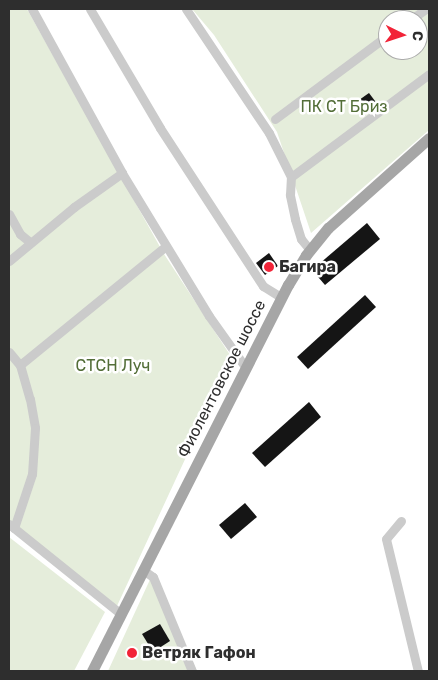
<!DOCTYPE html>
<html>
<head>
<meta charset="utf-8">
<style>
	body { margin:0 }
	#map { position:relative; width:438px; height:680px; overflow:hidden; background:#fff; font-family:Rubik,sans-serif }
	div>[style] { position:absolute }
	.green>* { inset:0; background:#e5eddb }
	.building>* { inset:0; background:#151515 }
	.minor>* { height:9px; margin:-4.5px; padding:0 4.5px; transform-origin:4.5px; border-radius:4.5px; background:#cbcbcb }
	.major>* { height:11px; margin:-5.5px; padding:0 5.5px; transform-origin:5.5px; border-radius:5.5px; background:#a6a6a6 }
	.dots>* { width:14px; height:14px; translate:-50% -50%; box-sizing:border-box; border:2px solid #fff; border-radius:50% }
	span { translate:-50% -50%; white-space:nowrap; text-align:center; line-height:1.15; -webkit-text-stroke:5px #fff; paint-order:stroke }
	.park-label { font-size:16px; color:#536e38 }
	.poi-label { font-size:16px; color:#2e2e2e; font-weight:700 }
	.left { translate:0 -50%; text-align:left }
	.street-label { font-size:16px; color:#2e2e2e }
	.frame { position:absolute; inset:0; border:10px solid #2e2e2e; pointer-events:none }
	.north { position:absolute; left:378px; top:10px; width:50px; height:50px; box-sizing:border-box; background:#fff; border:1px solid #ababab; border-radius:50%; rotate:94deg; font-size:14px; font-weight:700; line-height:20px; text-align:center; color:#2e2e2e }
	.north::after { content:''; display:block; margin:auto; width:18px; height:22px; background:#f22438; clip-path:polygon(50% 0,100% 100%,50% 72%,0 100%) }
</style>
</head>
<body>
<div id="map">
	<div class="green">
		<div style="clip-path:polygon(9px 9px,27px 9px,164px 254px,232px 358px,117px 606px,9px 520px)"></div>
		<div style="clip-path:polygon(evenodd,192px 9px,429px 9px,429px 130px,311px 233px,277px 132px,214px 35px,192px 9px,388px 20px,418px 20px,418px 50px,388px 50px,388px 20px)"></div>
		<div style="clip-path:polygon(9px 537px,105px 612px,74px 671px,9px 671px)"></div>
		<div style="clip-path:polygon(153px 573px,197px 671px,108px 671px)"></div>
	</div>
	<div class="building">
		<div style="clip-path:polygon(369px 93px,378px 105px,368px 112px,359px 100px)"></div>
		<div style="clip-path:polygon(367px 223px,380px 239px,325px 285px,312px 270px)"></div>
		<div style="clip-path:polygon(269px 253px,278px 266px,265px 275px,256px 263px)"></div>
		<div style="clip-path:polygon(365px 295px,376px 307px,308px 369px,297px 357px)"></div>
		<div style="clip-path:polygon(309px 402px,321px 417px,265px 467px,252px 453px)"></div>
		<div style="clip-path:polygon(245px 503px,257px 517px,231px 539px,219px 525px)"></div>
		<div style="clip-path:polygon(160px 624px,170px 641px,153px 652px,142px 634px)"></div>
	</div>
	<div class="minor">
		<div style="left:32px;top:9px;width:187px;rotate:61.2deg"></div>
		<div style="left:122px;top:173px;width:167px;rotate:58.7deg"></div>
		<div style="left:209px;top:316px;width:64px;rotate:54.6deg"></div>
		<div style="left:90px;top:9px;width:138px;rotate:59.5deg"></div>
		<div style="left:160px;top:128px;width:189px;rotate:56.9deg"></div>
		<div style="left:263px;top:286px;width:22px;rotate:32deg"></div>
		<div style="left:186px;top:9px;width:149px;rotate:56.2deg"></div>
		<div style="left:269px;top:133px;width:49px;rotate:63.4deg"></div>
		<div style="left:410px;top:20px;width:19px;rotate:-35deg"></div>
		<div style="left:275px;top:119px;width:141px;rotate:-36.6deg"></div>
		<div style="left:9px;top:214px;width:23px;rotate:61deg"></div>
		<div style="left:20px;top:234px;width:13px;rotate:39deg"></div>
		<div style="left:310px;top:250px;width:14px;rotate:-129deg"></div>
		<div style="left:301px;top:239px;width:21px;rotate:-107deg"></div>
		<div style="left:295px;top:219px;width:25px;rotate:-102deg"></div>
		<div style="left:290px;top:195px;width:18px;rotate:-87deg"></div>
		<div style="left:291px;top:177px;width:172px;rotate:-36.7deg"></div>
		<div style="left:9px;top:261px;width:85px;rotate:-39.7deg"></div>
		<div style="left:74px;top:207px;width:59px;rotate:-35.3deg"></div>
		<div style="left:9px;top:352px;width:17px;rotate:50deg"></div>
		<div style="left:20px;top:365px;width:35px;rotate:74deg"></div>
		<div style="left:30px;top:399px;width:29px;rotate:80deg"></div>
		<div style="left:35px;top:428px;width:46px;rotate:93.7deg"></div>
		<div style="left:32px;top:474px;width:57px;rotate:108.4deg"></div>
		<div style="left:20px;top:365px;width:188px;rotate:-39.2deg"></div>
		<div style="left:401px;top:521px;width:23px;rotate:130deg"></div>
		<div style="left:386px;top:539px;width:136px;rotate:76.4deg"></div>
		<div style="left:9px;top:524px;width:144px;rotate:38.8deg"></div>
		<div style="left:143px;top:570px;width:12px;rotate:35deg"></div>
		<div style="left:153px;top:577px;width:102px;rotate:67.5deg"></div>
	</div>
	<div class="major">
		<div style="left:92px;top:671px;width:433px;rotate:-63.1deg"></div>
		<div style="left:288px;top:285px;width:35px;rotate:-59deg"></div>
		<div style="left:306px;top:255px;width:35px;rotate:-51deg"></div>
		<div style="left:328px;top:228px;width:135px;rotate:-41.7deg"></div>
	</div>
	<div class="dots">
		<div style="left:269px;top:267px;background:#f22438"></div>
		<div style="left:132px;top:653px;background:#f22438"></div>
	</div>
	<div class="park-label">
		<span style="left:344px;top:107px">ПК СТ Бриз</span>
		<span style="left:113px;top:366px">СТСН Луч</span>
	</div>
	<div class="poi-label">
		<span class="left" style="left:279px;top:267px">Багира</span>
		<span class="left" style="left:142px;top:653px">Ветряк Гафон</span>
	</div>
	<div class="street-label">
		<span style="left:222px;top:379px;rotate:-63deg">Фиолентовское шоссе</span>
	</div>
	<div class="frame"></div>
	<div class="north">С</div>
</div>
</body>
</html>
